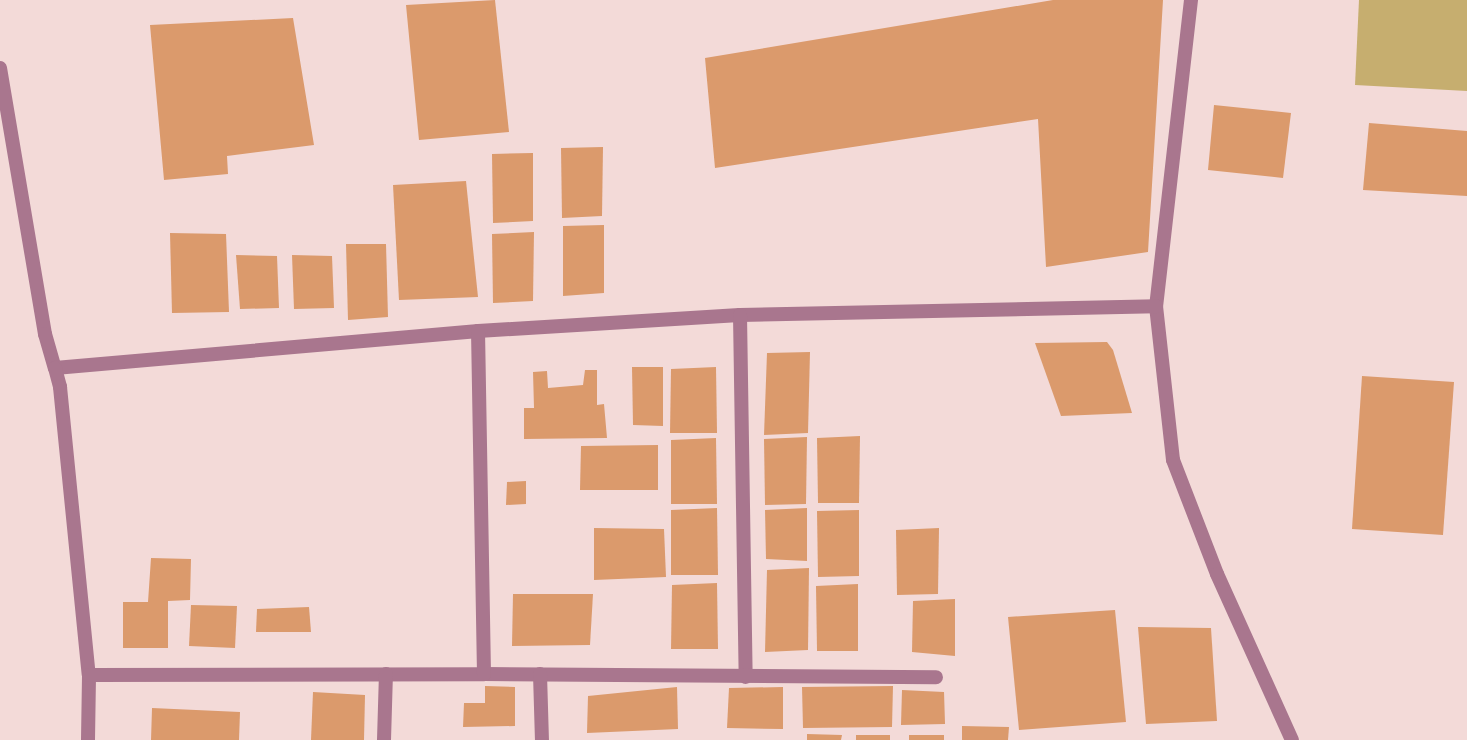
<!DOCTYPE html>
<html>
<head>
<meta charset="utf-8">
<style>
	body { margin:0 }
	#map { position:relative; width:1467px; height:740px; overflow:hidden; background:#f3dad8; font-family:Manrope,sans-serif }
	div>[style] { position:absolute }
	.green>* { inset:0; background:#c6ae6f }
	.building>* { inset:0; background:#db9a6c }
	.street>* { height:14px; margin:-7px; padding:0 7px; transform-origin:7px; border-radius:7px; background:#a9768e }
	span { translate:-50% -50%; white-space:nowrap; text-align:center; line-height:1.15; -webkit-text-stroke:7px #f3dad8; paint-order:stroke }
</style>
</head>
<body>
<div id="map">
	<div class="green">
		<div style="clip-path:polygon(1359px 0,1467px 0,1467px 91px,1355px 85px)"></div>
	</div>
	<div class="building">
		<div style="clip-path:polygon(495px 0,509px 132px,419px 140px,406px 5px)"></div>
		<div style="clip-path:polygon(1053px 0,1163px 0,1148px 252px,1046px 267px,1038px 119px,715px 168px,705px 58px)"></div>
		<div style="clip-path:polygon(293px 18px,314px 145px,227px 156px,228px 174px,164px 180px,150px 25px)"></div>
		<div style="clip-path:polygon(1214px 105px,1291px 113px,1283px 178px,1208px 170px)"></div>
		<div style="clip-path:polygon(1369px 123px,1467px 131px,1467px 196px,1363px 190px)"></div>
		<div style="clip-path:polygon(603px 147px,602px 216px,562px 218px,561px 148px)"></div>
		<div style="clip-path:polygon(533px 153px,533px 221px,493px 223px,492px 154px)"></div>
		<div style="clip-path:polygon(466px 181px,478px 297px,399px 300px,393px 185px)"></div>
		<div style="clip-path:polygon(604px 225px,604px 293px,563px 296px,563px 226px)"></div>
		<div style="clip-path:polygon(534px 232px,533px 301px,493px 303px,492px 234px)"></div>
		<div style="clip-path:polygon(170px 233px,226px 234px,229px 312px,172px 313px)"></div>
		<div style="clip-path:polygon(346px 244px,386px 244px,388px 317px,348px 320px)"></div>
		<div style="clip-path:polygon(236px 255px,277px 256px,279px 308px,240px 309px)"></div>
		<div style="clip-path:polygon(292px 255px,332px 256px,334px 308px,294px 309px)"></div>
		<div style="clip-path:polygon(1107px 342px,1113px 350px,1132px 413px,1061px 416px,1035px 343px)"></div>
		<div style="clip-path:polygon(810px 352px,808px 433px,764px 435px,767px 353px)"></div>
		<div style="clip-path:polygon(632px 367px,663px 367px,663px 426px,633px 425px)"></div>
		<div style="clip-path:polygon(716px 367px,717px 433px,670px 433px,671px 369px)"></div>
		<div style="clip-path:polygon(585px 370px,597px 370px,597px 405px,604px 404px,607px 438px,524px 439px,524px 408px,534px 408px,533px 372px,547px 371px,548px 388px,583px 385px)"></div>
		<div style="clip-path:polygon(1362px 376px,1454px 382px,1443px 535px,1352px 529px)"></div>
		<div style="clip-path:polygon(860px 436px,859px 503px,818px 503px,817px 438px)"></div>
		<div style="clip-path:polygon(807px 437px,806px 504px,765px 505px,764px 439px)"></div>
		<div style="clip-path:polygon(716px 438px,717px 504px,671px 504px,671px 440px)"></div>
		<div style="clip-path:polygon(658px 445px,658px 490px,580px 490px,581px 446px)"></div>
		<div style="clip-path:polygon(526px 481px,526px 504px,506px 505px,507px 482px)"></div>
		<div style="clip-path:polygon(717px 508px,718px 575px,671px 575px,671px 510px)"></div>
		<div style="clip-path:polygon(807px 508px,807px 561px,766px 559px,765px 510px)"></div>
		<div style="clip-path:polygon(859px 510px,859px 576px,818px 577px,817px 511px)"></div>
		<div style="clip-path:polygon(594px 528px,664px 529px,666px 577px,594px 580px)"></div>
		<div style="clip-path:polygon(939px 528px,938px 594px,897px 595px,896px 530px)"></div>
		<div style="clip-path:polygon(151px 558px,191px 559px,190px 600px,168px 601px,168px 648px,123px 648px,123px 602px,148px 602px)"></div>
		<div style="clip-path:polygon(809px 568px,808px 650px,765px 652px,767px 570px)"></div>
		<div style="clip-path:polygon(717px 583px,718px 649px,671px 649px,672px 585px)"></div>
		<div style="clip-path:polygon(858px 584px,858px 651px,817px 651px,816px 586px)"></div>
		<div style="clip-path:polygon(513px 594px,593px 594px,590px 645px,512px 646px)"></div>
		<div style="clip-path:polygon(955px 599px,955px 656px,912px 652px,913px 601px)"></div>
		<div style="clip-path:polygon(191px 605px,237px 606px,235px 648px,189px 646px)"></div>
		<div style="clip-path:polygon(309px 607px,311px 632px,256px 632px,257px 609px)"></div>
		<div style="clip-path:polygon(1115px 610px,1126px 722px,1019px 730px,1008px 617px)"></div>
		<div style="clip-path:polygon(1138px 627px,1211px 628px,1217px 721px,1146px 724px)"></div>
		<div style="clip-path:polygon(485px 686px,515px 687px,515px 726px,463px 727px,464px 703px,485px 703px)"></div>
		<div style="clip-path:polygon(893px 686px,892px 727px,803px 728px,802px 687px)"></div>
		<div style="clip-path:polygon(677px 687px,678px 729px,587px 733px,588px 696px)"></div>
		<div style="clip-path:polygon(783px 687px,783px 729px,727px 728px,729px 688px)"></div>
		<div style="clip-path:polygon(902px 690px,944px 692px,945px 724px,901px 725px)"></div>
		<div style="clip-path:polygon(313px 692px,365px 695px,364px 740px,311px 740px)"></div>
		<div style="clip-path:polygon(152px 708px,240px 712px,239px 740px,151px 740px)"></div>
		<div style="clip-path:polygon(962px 726px,1009px 727px,1008px 740px,962px 740px)"></div>
		<div style="clip-path:polygon(807px 734px,842px 735px,841px 740px,807px 740px)"></div>
		<div style="clip-path:polygon(856px 735px,890px 735px,890px 740px,856px 740px)"></div>
		<div style="clip-path:polygon(909px 735px,944px 735px,944px 740px,909px 740px)"></div>
	</div>
	<div class="street">
		<div style="left:1191px;top:0;width:308px;rotate:96.5deg"></div>
		<div style="left:1156px;top:306px;width:155px;rotate:83.7deg"></div>
		<div style="left:1173px;top:460px;width:122px;rotate:68.9deg"></div>
		<div style="left:1217px;top:574px;width:182px;rotate:65.7deg"></div>
		<div style="left:0;top:68px;width:270px;rotate:80.4deg"></div>
		<div style="left:45px;top:334px;width:35px;rotate:74deg"></div>
		<div style="left:55px;top:368px;width:425px;rotate:-5deg"></div>
		<div style="left:478px;top:331px;width:262px;rotate:-3.5deg"></div>
		<div style="left:740px;top:315px;width:416px;rotate:-1.2deg"></div>
		<div style="left:740px;top:315px;width:362px;rotate:89.1deg"></div>
		<div style="left:55px;top:368px;width:20px;rotate:75deg"></div>
		<div style="left:60px;top:387px;width:289px;rotate:84.3deg"></div>
		<div style="left:484px;top:674px;width:452px;rotate:0.4deg"></div>
		<div style="left:540px;top:674px;width:66px;rotate:88.3deg"></div>
		<div style="left:88px;top:740px;width:65px;rotate:-89.1deg"></div>
		<div style="left:89px;top:675px;width:395px;rotate:-0.1deg"></div>
		<div style="left:484px;top:674px;width:343px;rotate:-91deg"></div>
		<div style="left:384px;top:740px;width:66px;rotate:-88.3deg"></div>
	</div>
</div>
</body>
</html>
